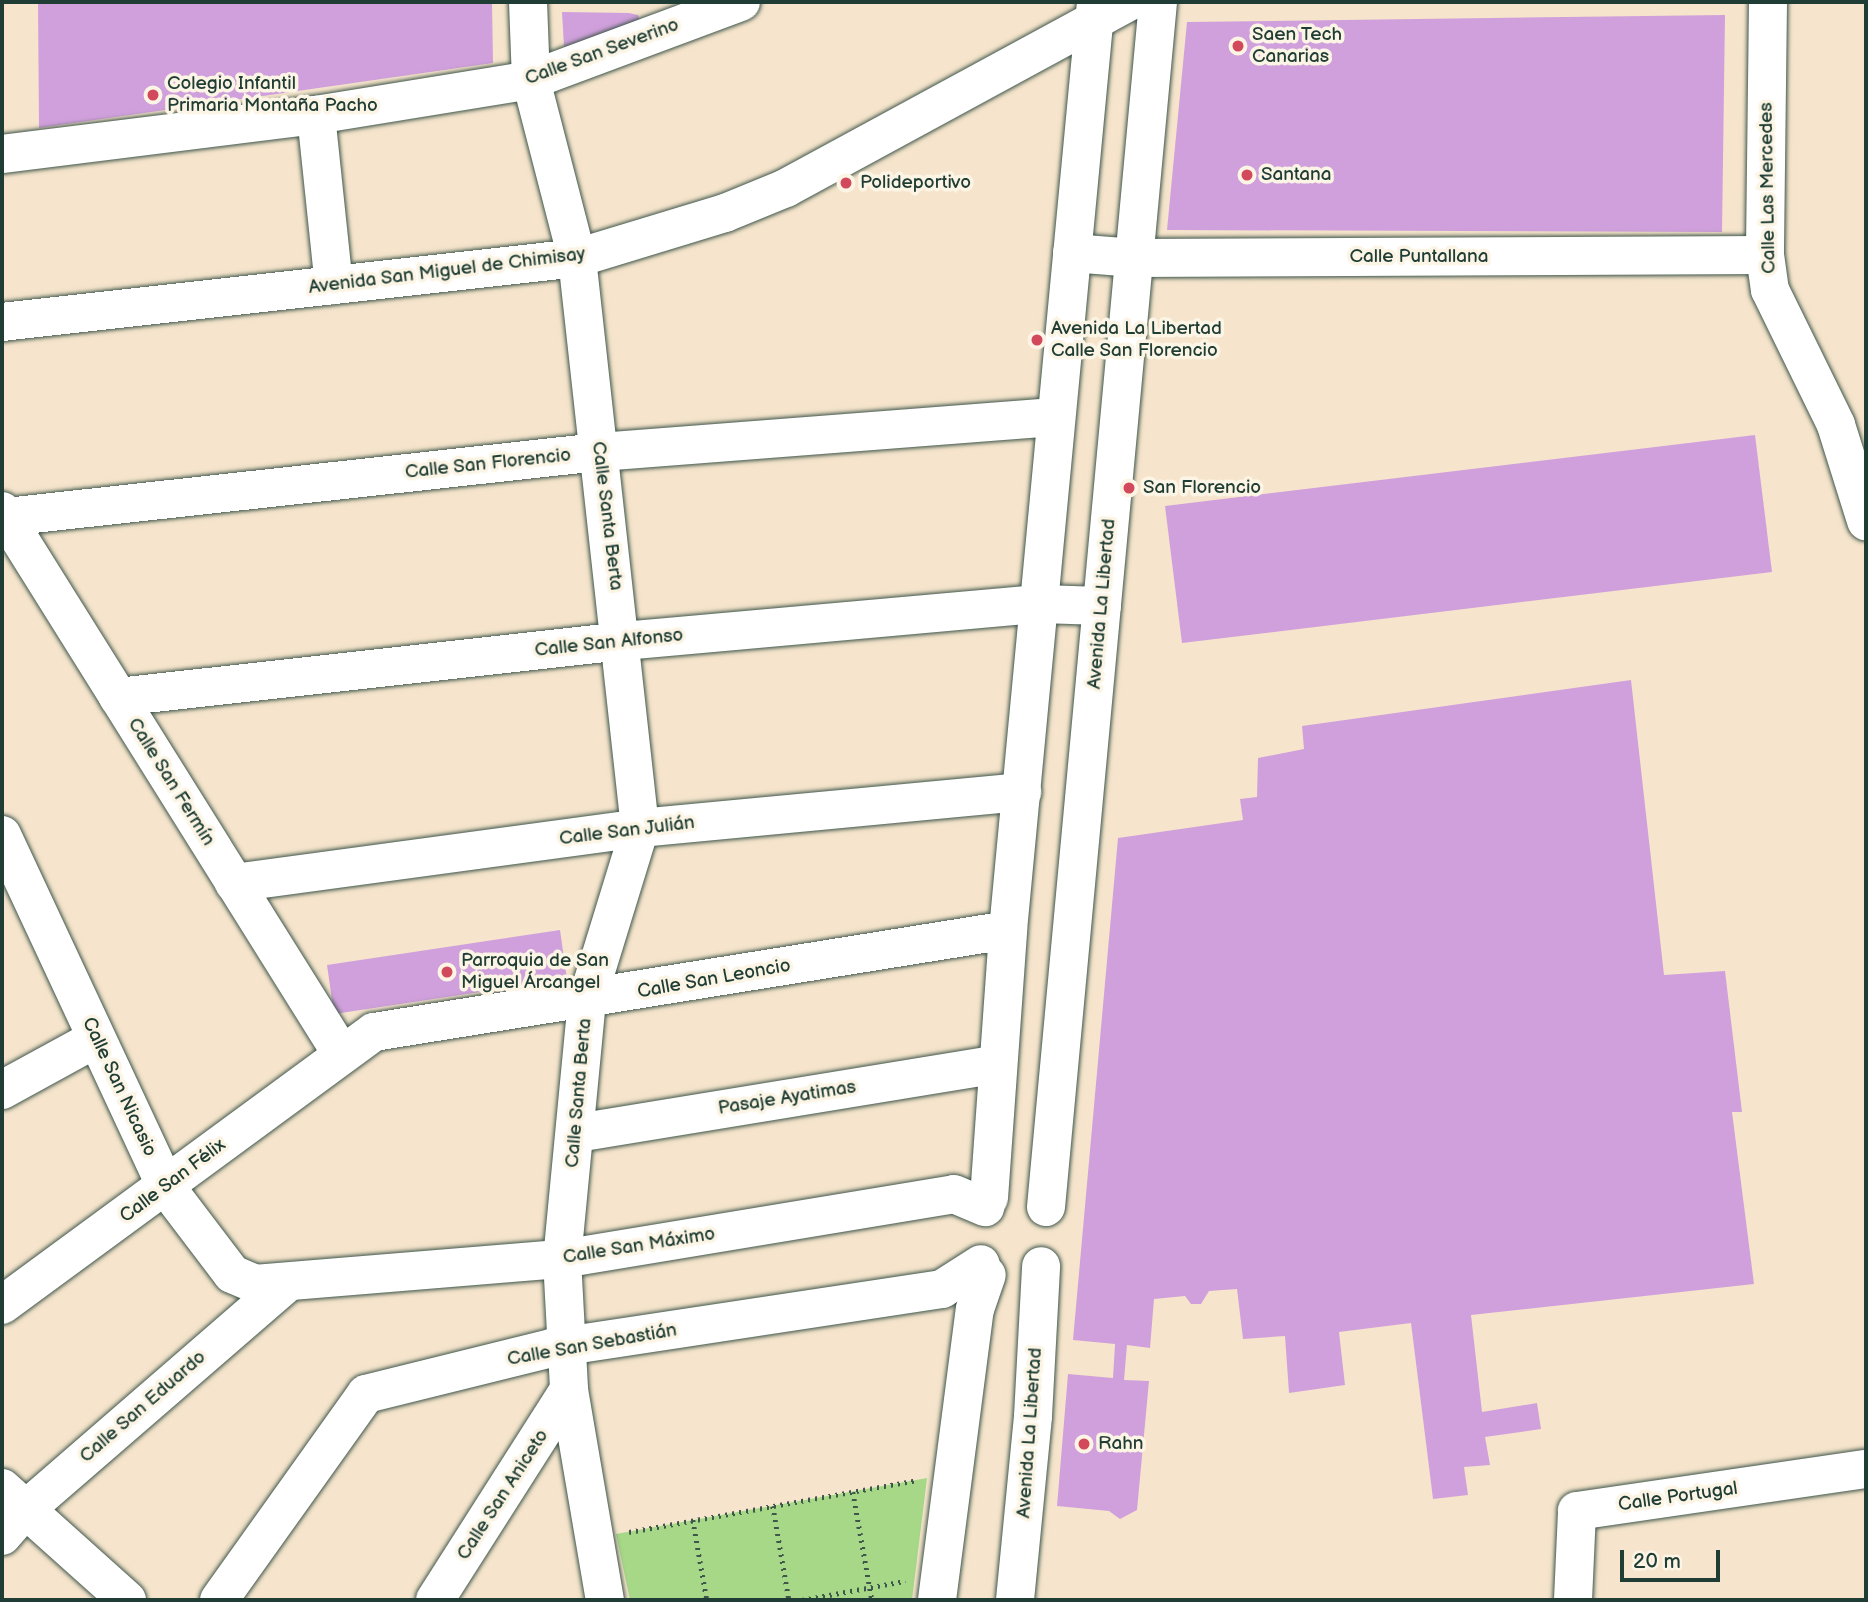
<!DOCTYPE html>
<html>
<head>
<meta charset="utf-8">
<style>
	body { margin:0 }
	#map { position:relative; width:1868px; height:1602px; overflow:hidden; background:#f6e5cc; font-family:"Balsamiq Sans",sans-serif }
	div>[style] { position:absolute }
	.green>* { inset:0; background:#a6d887 }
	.building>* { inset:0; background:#d0a0dc }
	.path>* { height:4.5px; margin-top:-2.25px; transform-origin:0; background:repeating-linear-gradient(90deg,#3f564b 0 2px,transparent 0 7px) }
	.roads { filter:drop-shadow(0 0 2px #3f564b) drop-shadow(0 0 2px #3f564b) }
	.minor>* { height:38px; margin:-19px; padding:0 19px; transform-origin:19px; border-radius:19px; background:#fff }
	.dots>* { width:19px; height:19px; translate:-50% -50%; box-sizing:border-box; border:4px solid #fcf5e5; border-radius:50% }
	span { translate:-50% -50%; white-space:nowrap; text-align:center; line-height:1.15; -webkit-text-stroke:7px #fcf5e5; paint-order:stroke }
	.poi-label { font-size:19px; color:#1f3d34 }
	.left { translate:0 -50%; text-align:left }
	.street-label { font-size:19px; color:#1f3d34 }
	.frame { position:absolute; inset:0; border:4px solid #1f3d34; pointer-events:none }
	.scale { position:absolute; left:1620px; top:1550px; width:100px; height:32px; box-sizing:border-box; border:4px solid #1f3d34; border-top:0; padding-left:9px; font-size:21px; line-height:24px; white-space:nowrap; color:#1f3d34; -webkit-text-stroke:5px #fcf5e5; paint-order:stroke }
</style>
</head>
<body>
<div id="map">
	<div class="green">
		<div style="clip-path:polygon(927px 1478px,912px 1600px,630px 1600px,616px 1534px)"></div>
	</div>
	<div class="building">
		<div style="clip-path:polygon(38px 2px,492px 2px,493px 63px,39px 128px)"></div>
		<div style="clip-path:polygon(562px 12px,629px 13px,638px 15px,640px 21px,564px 47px)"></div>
		<div style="clip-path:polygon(1725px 15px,1722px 232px,1167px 230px,1187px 22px)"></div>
		<div style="clip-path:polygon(1755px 435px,1772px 572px,1182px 643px,1165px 506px)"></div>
		<div style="clip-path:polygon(1631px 680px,1664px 975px,1725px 971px,1742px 1112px,1732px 1112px,1754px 1284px,1471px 1315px,1482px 1412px,1537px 1403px,1541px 1429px,1485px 1437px,1490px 1465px,1464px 1467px,1468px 1495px,1433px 1499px,1411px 1323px,1339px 1332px,1345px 1385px,1289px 1393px,1285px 1336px,1243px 1339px,1237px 1289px,1209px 1291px,1201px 1304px,1191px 1304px,1185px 1296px,1154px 1299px,1150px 1348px,1127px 1345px,1124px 1380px,1149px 1381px,1137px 1510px,1120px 1519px,1109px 1511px,1057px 1506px,1068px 1374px,1113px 1378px,1115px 1344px,1073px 1340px,1118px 838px,1243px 820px,1240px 799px,1257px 797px,1258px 758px,1304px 749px,1302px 726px)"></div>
		<div style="clip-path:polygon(560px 930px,567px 979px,334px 1014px,327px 965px)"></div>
	</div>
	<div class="path">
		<div style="left:853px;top:1492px;width:110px;rotate:80deg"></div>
		<div style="left:773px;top:1506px;width:95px;rotate:80.3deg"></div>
		<div style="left:693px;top:1520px;width:81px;rotate:80.1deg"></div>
		<div style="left:629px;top:1532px;width:293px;rotate:-10.2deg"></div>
		<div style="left:802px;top:1600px;width:105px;rotate:-10.5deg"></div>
	</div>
	<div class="roads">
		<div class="minor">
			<div style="left:528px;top:2px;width:78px;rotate:87.8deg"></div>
			<div style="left:531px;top:80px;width:184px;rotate:75.5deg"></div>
			<div style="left:577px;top:258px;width:573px;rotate:83.69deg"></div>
			<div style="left:640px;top:828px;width:180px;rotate:107.1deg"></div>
			<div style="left:587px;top:1000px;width:260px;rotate:95.5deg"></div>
			<div style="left:562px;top:1259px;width:131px;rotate:86.9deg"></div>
			<div style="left:569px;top:1390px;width:213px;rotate:80.3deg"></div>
			<div style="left:1768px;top:2px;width:253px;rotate:90.7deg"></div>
			<div style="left:1765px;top:255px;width:35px;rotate:82deg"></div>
			<div style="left:1770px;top:290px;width:150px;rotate:63.9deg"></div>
			<div style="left:1836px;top:425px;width:101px;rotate:72.6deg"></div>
			<div style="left:316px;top:115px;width:171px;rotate:84deg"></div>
			<div style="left:2px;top:154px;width:316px;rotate:-7.1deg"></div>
			<div style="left:316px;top:115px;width:218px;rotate:-9.2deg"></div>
			<div style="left:531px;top:80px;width:224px;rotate:-20.4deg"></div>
			<div style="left:1072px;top:253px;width:63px;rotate:4.5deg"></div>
			<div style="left:1135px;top:258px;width:630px;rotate:-0.27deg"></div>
			<div style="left:2px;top:322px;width:579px;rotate:-6.35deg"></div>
			<div style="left:577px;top:258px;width:155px;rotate:-16.9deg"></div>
			<div style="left:725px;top:213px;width:66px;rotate:-22.3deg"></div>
			<div style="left:786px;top:188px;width:390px;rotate:-28.5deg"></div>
			<div style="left:2px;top:511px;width:639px;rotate:57.98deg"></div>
			<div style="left:6px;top:517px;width:597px;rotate:-6.26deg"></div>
			<div style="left:599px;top:452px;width:457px;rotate:-4.4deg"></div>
			<div style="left:118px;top:697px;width:508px;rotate:-6.33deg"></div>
			<div style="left:623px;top:641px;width:420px;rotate:-5.1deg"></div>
			<div style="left:1041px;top:604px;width:61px;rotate:1.9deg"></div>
			<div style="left:2px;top:835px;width:388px;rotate:65deg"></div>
			<div style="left:166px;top:1187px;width:109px;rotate:52.8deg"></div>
			<div style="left:232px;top:1274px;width:25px;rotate:23deg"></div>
			<div style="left:255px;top:1284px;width:308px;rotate:-4.7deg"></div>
			<div style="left:562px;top:1259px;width:397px;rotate:-9.4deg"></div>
			<div style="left:954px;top:1194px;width:34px;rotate:23deg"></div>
			<div style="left:234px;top:883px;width:410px;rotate:-7.7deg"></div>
			<div style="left:640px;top:828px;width:384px;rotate:-5.4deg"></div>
			<div style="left:2px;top:1090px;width:106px;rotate:-28.7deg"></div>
			<div style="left:577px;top:1133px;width:426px;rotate:-9.3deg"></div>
			<div style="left:989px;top:1198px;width:269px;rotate:-85.9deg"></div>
			<div style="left:1008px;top:930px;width:932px;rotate:-84.58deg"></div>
			<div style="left:1046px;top:1207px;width:1210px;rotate:-84.69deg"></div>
			<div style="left:2px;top:1305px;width:461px;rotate:-36.3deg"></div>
			<div style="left:374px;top:1032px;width:642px;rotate:-9.14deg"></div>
			<div style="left:2px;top:1488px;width:168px;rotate:41.9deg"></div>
			<div style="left:2px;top:1536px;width:35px;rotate:-49deg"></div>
			<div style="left:25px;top:1510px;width:348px;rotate:-40.9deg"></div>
			<div style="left:219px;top:1600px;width:253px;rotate:-54.5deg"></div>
			<div style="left:366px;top:1394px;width:192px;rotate:-13.9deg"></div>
			<div style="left:552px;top:1348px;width:394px;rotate:-8.6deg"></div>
			<div style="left:942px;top:1289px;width:46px;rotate:-32.7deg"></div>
			<div style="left:435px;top:1600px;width:249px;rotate:-57.5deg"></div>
			<div style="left:937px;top:1600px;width:293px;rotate:-82.6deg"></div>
			<div style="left:975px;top:1309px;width:36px;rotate:-71deg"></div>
			<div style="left:1015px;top:1600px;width:185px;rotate:-84.4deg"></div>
			<div style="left:1033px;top:1416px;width:150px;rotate:-86.9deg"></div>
			<div style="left:1573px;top:1600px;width:89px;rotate:-87.4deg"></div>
			<div style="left:1577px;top:1511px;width:292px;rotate:-8.3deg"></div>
		</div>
	</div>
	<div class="dots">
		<div style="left:1238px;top:46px;background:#d1495b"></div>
		<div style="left:153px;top:95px;background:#d1495b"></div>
		<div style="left:1247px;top:175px;background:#d1495b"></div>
		<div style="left:846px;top:183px;background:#d1495b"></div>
		<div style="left:1037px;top:340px;background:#d1495b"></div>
		<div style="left:1129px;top:488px;background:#d1495b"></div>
		<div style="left:447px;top:972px;background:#d1495b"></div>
		<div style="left:1084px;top:1444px;background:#d1495b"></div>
	</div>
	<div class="poi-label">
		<span class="left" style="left:1252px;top:46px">Saen Tech<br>Canarias</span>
		<span class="left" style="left:167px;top:95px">Colegio Infantil<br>Primaria Montaña Pacho</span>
		<span class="left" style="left:1261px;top:175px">Santana</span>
		<span class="left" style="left:860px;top:183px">Polideportivo</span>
		<span class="left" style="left:1051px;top:340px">Avenida La Libertad<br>Calle San Florencio</span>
		<span class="left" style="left:1143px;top:488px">San Florencio</span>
		<span class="left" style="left:461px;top:972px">Parroquia de San<br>Miguel Árcangel</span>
		<span class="left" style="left:1098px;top:1444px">Rahn</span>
	</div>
	<div class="street-label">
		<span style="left:602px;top:52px;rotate:-20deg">Calle San Severino</span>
		<span style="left:1768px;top:188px;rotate:-91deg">Calle Las Mercedes</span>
		<span style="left:1419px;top:257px">Calle Puntallana</span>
		<span style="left:447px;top:271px;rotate:-7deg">Avenida San Miguel de Chimisay</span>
		<span style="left:488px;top:464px;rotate:-6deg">Calle San Florencio</span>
		<span style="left:607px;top:516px;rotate:83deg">Calle Santa Berta</span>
		<span style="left:1102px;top:604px;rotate:-85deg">Avenida La Libertad</span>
		<span style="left:609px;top:643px;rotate:-6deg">Calle San Alfonso</span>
		<span style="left:171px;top:782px;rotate:58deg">Calle San Fermín</span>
		<span style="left:627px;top:831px;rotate:-7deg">Calle San Julián</span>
		<span style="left:714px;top:979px;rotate:-10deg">Calle San Leoncio</span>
		<span style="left:119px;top:1087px;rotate:65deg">Calle San Nicasio</span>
		<span style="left:579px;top:1093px;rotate:-85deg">Calle Santa Berta</span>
		<span style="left:787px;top:1098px;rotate:-9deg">Pasaje Ayatimas</span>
		<span style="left:173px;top:1181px;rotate:-37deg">Calle San Félix</span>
		<span style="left:639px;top:1246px;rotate:-9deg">Calle San Máximo</span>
		<span style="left:592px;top:1345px;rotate:-10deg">Calle San Sebastián</span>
		<span style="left:143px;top:1407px;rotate:-41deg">Calle San Eduardo</span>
		<span style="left:1030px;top:1433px;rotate:-86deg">Avenida La Libertad</span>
		<span style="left:503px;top:1495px;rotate:-57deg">Calle San Aniceto</span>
		<span style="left:1678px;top:1497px;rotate:-8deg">Calle Portugal</span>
	</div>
	<div class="frame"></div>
	<div class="scale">20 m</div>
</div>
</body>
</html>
